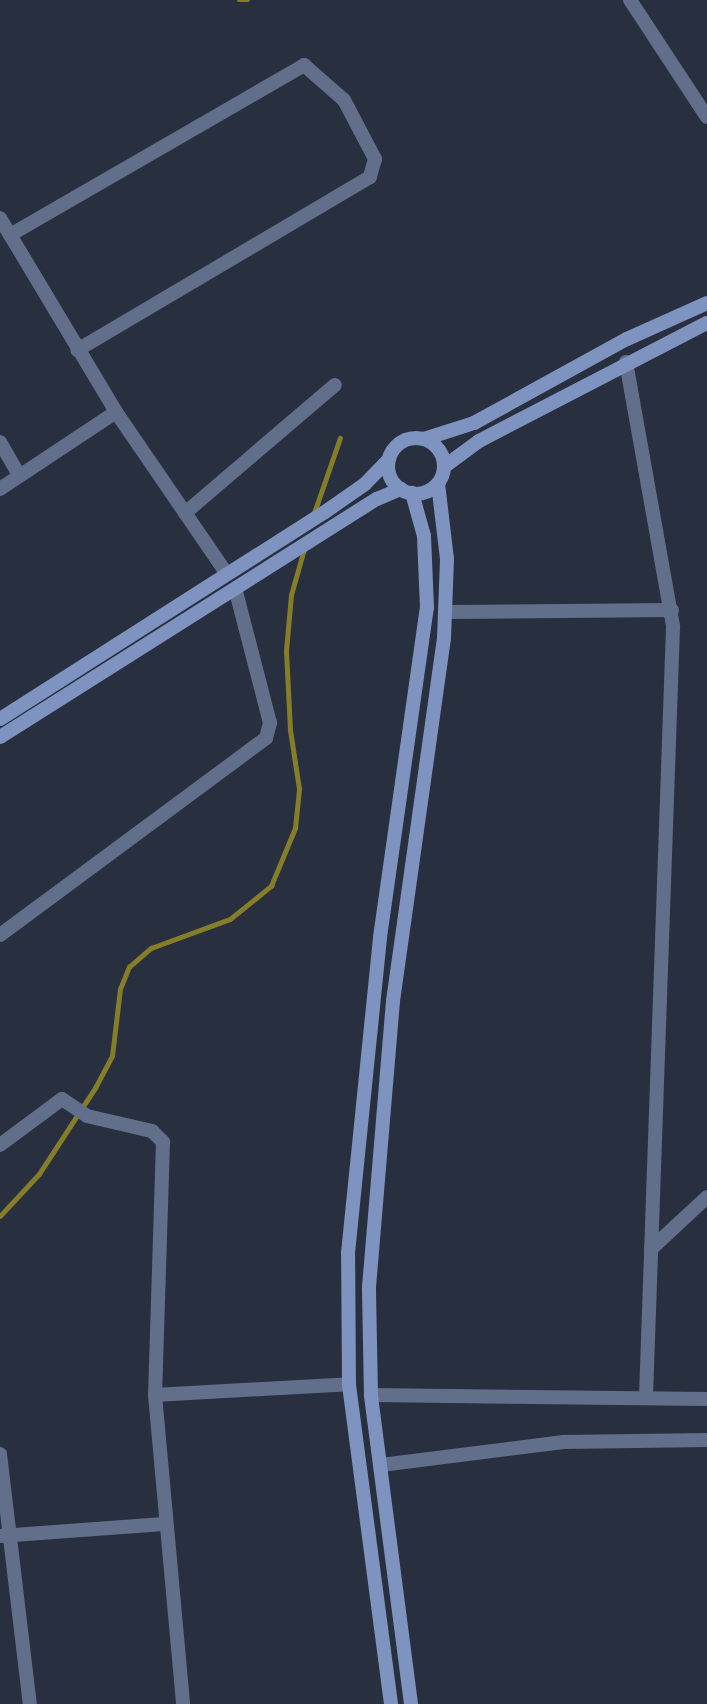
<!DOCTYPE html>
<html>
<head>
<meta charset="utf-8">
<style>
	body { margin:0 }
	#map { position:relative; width:707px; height:1704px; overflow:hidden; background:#283040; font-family:"Source Sans 3",sans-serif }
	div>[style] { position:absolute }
	.stream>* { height:4.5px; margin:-2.25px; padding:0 2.25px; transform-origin:2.25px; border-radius:2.25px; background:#867d29 }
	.minor>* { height:14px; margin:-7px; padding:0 7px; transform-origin:7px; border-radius:7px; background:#626f8b }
	.secondary>* { height:14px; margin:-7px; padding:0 7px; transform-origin:7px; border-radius:7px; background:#7e93bf }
	.secondary>.ring { margin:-7px; padding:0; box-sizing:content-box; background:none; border:14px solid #7e93bf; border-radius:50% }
	span { translate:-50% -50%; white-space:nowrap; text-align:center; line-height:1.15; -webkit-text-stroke:7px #14181f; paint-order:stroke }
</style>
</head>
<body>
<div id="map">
	<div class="stream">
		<div style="left:239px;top:0;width:9px"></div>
		<div style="left:314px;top:513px;width:79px;rotate:-70.9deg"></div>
		<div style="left:0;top:1216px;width:57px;rotate:-47.1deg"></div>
		<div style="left:39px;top:1174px;width:103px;rotate:-56.9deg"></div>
		<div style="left:95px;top:1088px;width:36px;rotate:-62deg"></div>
		<div style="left:112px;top:1056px;width:67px;rotate:-83.2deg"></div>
		<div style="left:120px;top:989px;width:24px;rotate:-68deg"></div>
		<div style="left:129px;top:967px;width:29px;rotate:-41deg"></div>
		<div style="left:151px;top:948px;width:84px;rotate:-20.2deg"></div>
		<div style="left:230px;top:919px;width:53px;rotate:-38.8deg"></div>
		<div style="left:271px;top:886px;width:63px;rotate:-67.5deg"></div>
		<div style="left:295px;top:828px;width:39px;rotate:-84deg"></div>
		<div style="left:299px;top:789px;width:60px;rotate:-98.7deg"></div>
		<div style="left:290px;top:730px;width:79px;rotate:-92.9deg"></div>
		<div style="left:286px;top:651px;width:56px;rotate:-84.9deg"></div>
		<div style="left:291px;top:595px;width:48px;rotate:-74.2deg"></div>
	</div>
	<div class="minor">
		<div style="left:630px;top:0;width:140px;rotate:56.7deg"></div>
		<div style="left:0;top:218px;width:226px;rotate:59.1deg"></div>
		<div style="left:116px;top:412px;width:196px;rotate:55.6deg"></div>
		<div style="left:10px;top:235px;width:340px;rotate:-30deg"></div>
		<div style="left:304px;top:65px;width:53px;rotate:41.2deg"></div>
		<div style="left:344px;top:100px;width:67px;rotate:62.3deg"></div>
		<div style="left:375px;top:159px;width:19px;rotate:106deg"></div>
		<div style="left:370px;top:177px;width:340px;rotate:149.4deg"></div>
		<div style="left:626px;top:362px;width:269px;rotate:79.9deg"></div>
		<div style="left:673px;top:627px;width:769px;rotate:92.01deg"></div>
		<div style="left:0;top:442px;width:38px;rotate:60deg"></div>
		<div style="left:0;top:489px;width:139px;rotate:-33.6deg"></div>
		<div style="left:185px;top:513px;width:197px;rotate:-40.5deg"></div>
		<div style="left:446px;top:612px;width:226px;rotate:-0.5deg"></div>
		<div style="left:0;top:935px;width:331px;rotate:-36.5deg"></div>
		<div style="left:266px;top:738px;width:16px;rotate:-75deg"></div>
		<div style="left:270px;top:723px;width:139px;rotate:-104.5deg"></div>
		<div style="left:0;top:1145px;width:77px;rotate:-36.6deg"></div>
		<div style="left:62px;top:1099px;width:30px;rotate:34deg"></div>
		<div style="left:87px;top:1116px;width:67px;rotate:13deg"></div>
		<div style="left:152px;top:1131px;width:16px;rotate:45deg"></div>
		<div style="left:163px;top:1142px;width:253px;rotate:91.8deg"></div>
		<div style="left:155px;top:1395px;width:310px;rotate:84.8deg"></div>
		<div style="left:651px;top:1249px;width:76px;rotate:-42.9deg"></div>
		<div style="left:155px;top:1395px;width:194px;rotate:-3.2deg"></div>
		<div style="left:371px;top:1395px;width:336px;rotate:0.7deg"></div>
		<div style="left:0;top:1454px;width:252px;rotate:83.2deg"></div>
		<div style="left:381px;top:1465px;width:184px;rotate:-7.2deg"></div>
		<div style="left:564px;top:1442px;width:143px;rotate:-0.8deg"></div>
		<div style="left:0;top:1536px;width:164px;rotate:-4.2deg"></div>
	</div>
	<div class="secondary">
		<div class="ring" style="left:388px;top:438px;width:42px;height:42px"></div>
		<div style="left:424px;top:439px;width:52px;rotate:-17.7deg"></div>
		<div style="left:474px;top:423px;width:175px;rotate:-28.8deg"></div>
		<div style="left:627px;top:339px;width:88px;rotate:-24.2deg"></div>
		<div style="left:445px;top:466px;width:42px;rotate:-36.3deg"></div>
		<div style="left:479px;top:441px;width:257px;rotate:-27.4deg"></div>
		<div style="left:0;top:719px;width:385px;rotate:-32.5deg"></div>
		<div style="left:325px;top:512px;width:49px;rotate:-35deg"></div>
		<div style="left:365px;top:484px;width:35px;rotate:-46deg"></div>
		<div style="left:0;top:737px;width:446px;rotate:-32.3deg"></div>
		<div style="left:377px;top:499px;width:26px;rotate:-23deg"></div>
		<div style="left:391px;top:1704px;width:323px;rotate:-97.5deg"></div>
		<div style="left:349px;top:1384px;width:131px;rotate:-90.4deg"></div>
		<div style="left:348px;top:1253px;width:318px;rotate:-84.2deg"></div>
		<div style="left:380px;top:937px;width:332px;rotate:-81.9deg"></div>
		<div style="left:427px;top:608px;width:72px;rotate:-92.4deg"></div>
		<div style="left:424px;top:536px;width:45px;rotate:-105.6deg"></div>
		<div style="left:411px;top:1704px;width:312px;rotate:-97.4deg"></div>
		<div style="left:371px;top:1395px;width:108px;rotate:-91.1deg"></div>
		<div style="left:369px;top:1287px;width:287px;rotate:-85.2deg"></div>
		<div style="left:393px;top:1001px;width:367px;rotate:-82deg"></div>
		<div style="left:444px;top:638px;width:79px;rotate:-87.8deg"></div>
		<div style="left:447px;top:559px;width:76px;rotate:-96.8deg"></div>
	</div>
</div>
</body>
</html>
